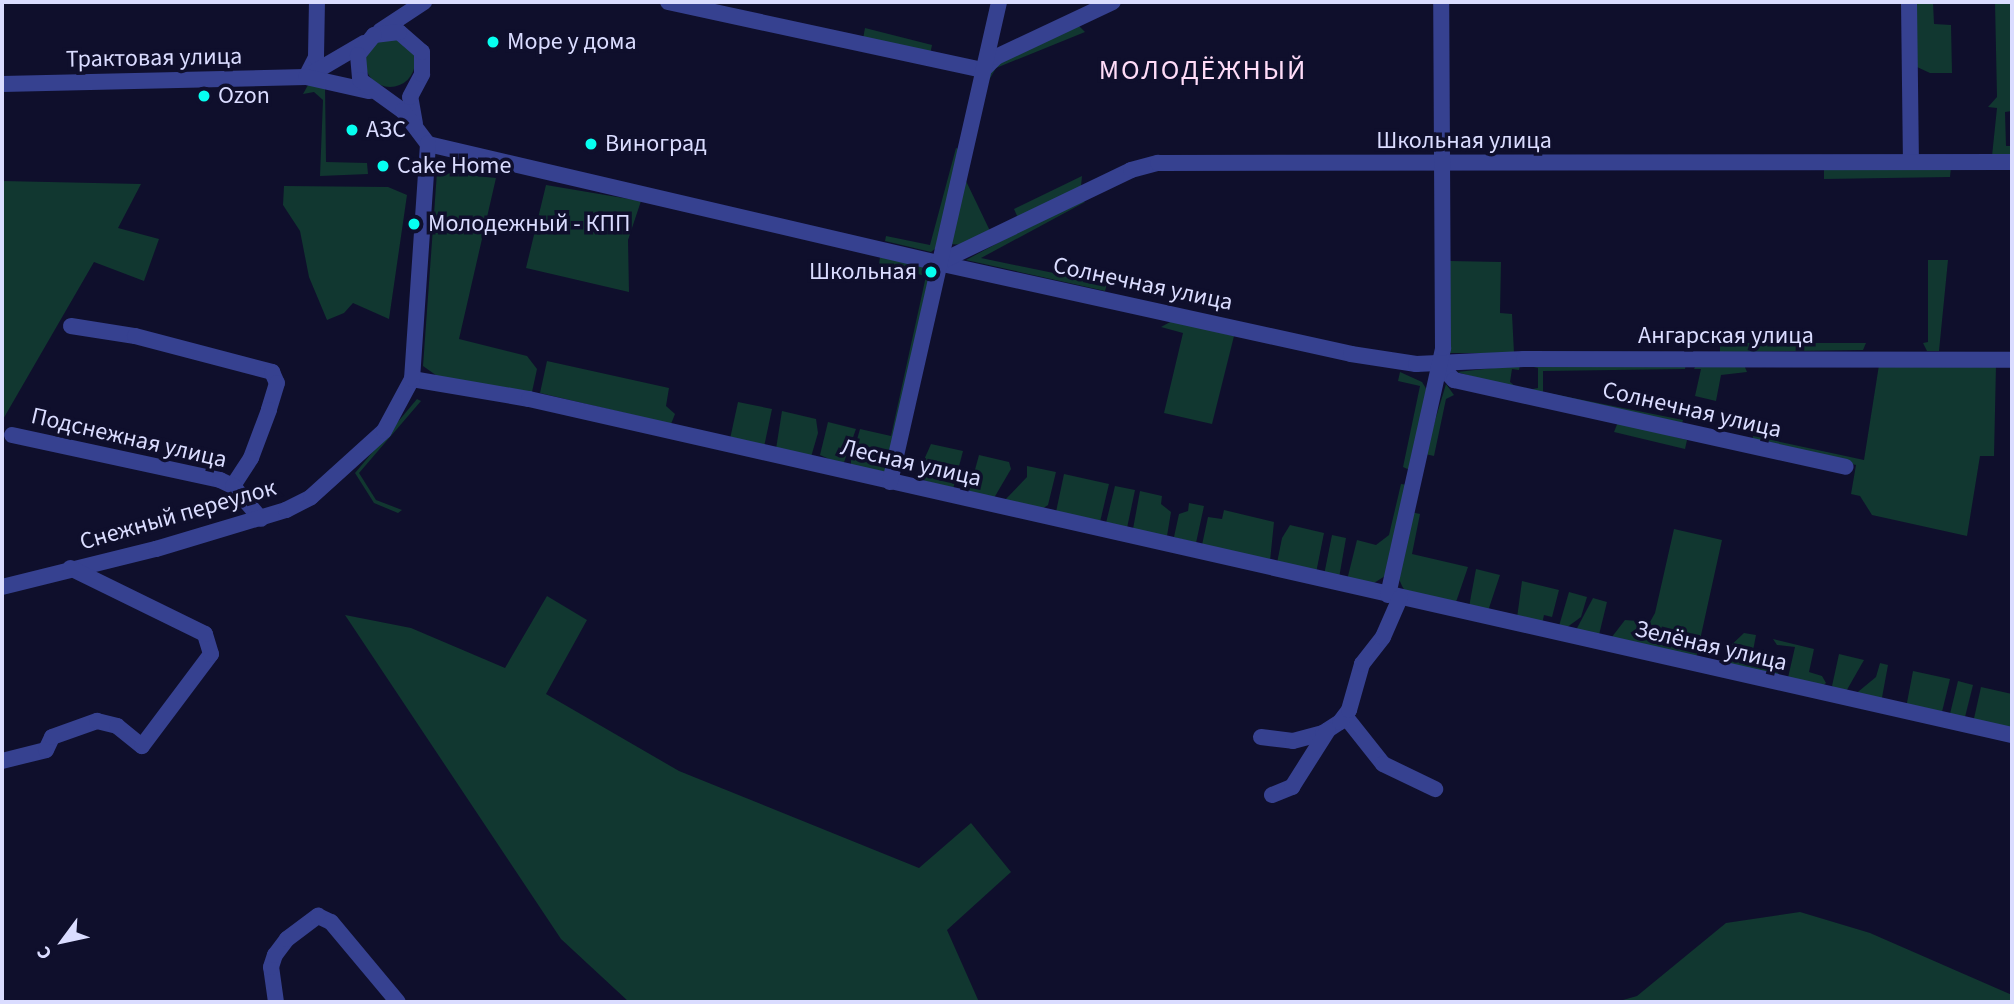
<!DOCTYPE html>
<html>
<head>
<meta charset="utf-8">
<style>
	body { margin:0 }
	#map { position:relative; width:2014px; height:1004px; overflow:hidden; background:#0f0f2c; font-family:"Source Sans 3",sans-serif }
	div>[style] { position:absolute }
	.green>* { inset:0; background:#113730 }
	.round { border-radius:50% }
	.minor>* { height:16px; margin:-8px; padding:0 8px; transform-origin:8px; border-radius:8px; background:#364190 }
	.dots>* { width:19px; height:19px; translate:-50% -50%; box-sizing:border-box; border:4px solid #0f0f2c; border-radius:50% }
	span { translate:-50% -50%; white-space:nowrap; text-align:center; line-height:1.15; -webkit-text-stroke:7px #0f0f2c; paint-order:stroke }
	.poi-label { font-size:24px; color:#dadcff }
	.left { translate:0 -50%; text-align:left }
	.right { translate:-100% -50%; text-align:right }
	.street-label { font-size:24px; color:#dadcff }
	.quarter-label { font-size:28px; color:#ffdcf8; letter-spacing:2px }
	.frame { position:absolute; inset:0; border:4px solid #dadcff; pointer-events:none }
	.north { position:absolute; left:28px; top:906px; width:70px; height:70px; -webkit-text-stroke:5px #0f0f2c; paint-order:stroke; rotate:237deg; font-size:19px; font-weight:700; line-height:28px; text-align:center; color:#dadcff }
	.north::after { content:''; display:block; margin:auto; width:24px; height:32px; background:#dadcff; clip-path:polygon(50% 0,100% 100%,50% 72%,0 100%) }
</style>
</head>
<body>
<div id="map">
	<div class="green">
		<div style="clip-path:polygon(1913px 2px,1933px 2px,1934px 24px,1951px 25px,1952px 73px,1930px 73px,1917px 67px)"></div>
		<div style="clip-path:polygon(1995px 2px,2012px 2px,2012px 111px,2005px 112px,2006px 146px,2012px 146px,2012px 156px,1992px 156px,1997px 108px,1988px 107px,1997px 97px)"></div>
		<div style="clip-path:polygon(1077px 24px,1085px 32px,996px 68px,985px 87px,966px 181px,991px 233px,967px 245px,948px 244px,986px 78px,995px 62px)"></div>
		<div style="clip-path:polygon(865px 28px,932px 45px,930px 55px,863px 39px)"></div>
		<div class="round" style="left:365px;top:37px;width:50px;height:50px"></div>
		<div style="clip-path:polygon(308px 85px,325px 86px,326px 162px,367px 163px,368px 174px,320px 176px,323px 100px,314px 92px,303px 94px)"></div>
		<div style="clip-path:polygon(956px 148px,961px 150px,936px 248px,931px 252px,885px 241px,886px 236px,930px 245px)"></div>
		<div style="clip-path:polygon(1951px 167px,1950px 177px,1824px 179px,1824px 169px)"></div>
		<div style="clip-path:polygon(437px 172px,496px 178px,459px 339px,527px 356px,537px 369px,532px 392px,440px 378px,423px 366px)"></div>
		<div style="clip-path:polygon(1082px 176px,1081px 186px,1018px 218px,1014px 209px)"></div>
		<div style="clip-path:polygon(2px 181px,141px 184px,118px 228px,159px 239px,144px 281px,94px 262px,2px 421px)"></div>
		<div style="clip-path:polygon(546px 185px,641px 201px,628px 240px,629px 292px,526px 268px)"></div>
		<div style="clip-path:polygon(284px 186px,388px 187px,407px 195px,389px 319px,353px 303px,344px 313px,327px 320px,309px 277px,300px 231px,283px 205px)"></div>
		<div style="clip-path:polygon(1450px 188px,1450px 261px,1501px 262px,1500px 313px,1512px 314px,1514px 353px,1450px 353px)"></div>
		<div style="clip-path:polygon(1080px 199px,1085px 202px,981px 258px,1107px 284px,1105px 291px,966px 260px)"></div>
		<div style="clip-path:polygon(880px 257px,924px 266px,929px 277px,885px 473px,851px 465px,851px 461px,860px 429px,891px 436px,926px 276px,879px 265px)"></div>
		<div style="clip-path:polygon(1928px 260px,1948px 260px,1939px 351px,1927px 351px,1923px 343px,1928px 342px)"></div>
		<div style="clip-path:polygon(1172px 321px,1234px 336px,1212px 424px,1164px 413px,1183px 333px,1161px 327px)"></div>
		<div style="clip-path:polygon(1720px 343px,1866px 343px,1863px 350px,1720px 352px)"></div>
		<div style="clip-path:polygon(547px 361px,669px 388px,666px 406px,675px 414px,671px 424px,540px 393px)"></div>
		<div style="clip-path:polygon(1686px 364px,1685px 369px,1543px 371px,1543px 392px,1683px 420px,1681px 427px,1528px 390px,1538px 388px,1538px 368px,1529px 366px)"></div>
		<div style="clip-path:polygon(1520px 365px,1519px 370px,1512px 369px,1510px 382px,1520px 390px,1457px 372px)"></div>
		<div style="clip-path:polygon(1696px 365px,1744px 365px,1747px 372px,1721px 375px,1716px 401px,1695px 396px,1701px 369px,1694px 369px)"></div>
		<div style="clip-path:polygon(1879px 365px,1996px 365px,1994px 456px,1980px 456px,1967px 536px,1872px 515px,1860px 496px,1851px 494px,1856px 465px,1752px 442px,1753px 436px,1864px 460px)"></div>
		<div style="clip-path:polygon(1400px 372px,1422px 382px,1427px 390px,1412px 471px,1403px 467px,1420px 386px,1398px 381px)"></div>
		<div style="clip-path:polygon(1446px 384px,1454px 395px,1446px 399px,1434px 456px,1425px 454px)"></div>
		<div style="clip-path:polygon(417px 399px,421px 401px,359px 473px,376px 500px,402px 510px,398px 513px,374px 503px,355px 473px)"></div>
		<div style="clip-path:polygon(738px 402px,772px 409px,764px 447px,730px 439px)"></div>
		<div style="clip-path:polygon(782px 411px,816px 419px,818px 433px,811px 457px,776px 449px)"></div>
		<div style="clip-path:polygon(828px 422px,856px 429px,843px 465px,820px 455px)"></div>
		<div style="clip-path:polygon(1618px 422px,1687px 440px,1685px 449px,1614px 432px)"></div>
		<div style="clip-path:polygon(931px 444px,963px 451px,953px 489px,916px 478px)"></div>
		<div style="clip-path:polygon(979px 455px,1009px 462px,1011px 469px,994px 498px,969px 492px)"></div>
		<div style="clip-path:polygon(1027px 466px,1056px 472px,1048px 505px,1042px 509px,1004px 501px,1027px 477px)"></div>
		<div style="clip-path:polygon(1064px 474px,1109px 484px,1100px 522px,1056px 512px)"></div>
		<div style="clip-path:polygon(1401px 484px,1408px 485px,1385px 576px,1374px 583px,1347px 580px,1357px 540px,1376px 545px,1389px 535px)"></div>
		<div style="clip-path:polygon(1115px 486px,1135px 490px,1127px 528px,1106px 523px)"></div>
		<div style="clip-path:polygon(1140px 491px,1162px 496px,1161px 504px,1171px 512px,1167px 536px,1133px 529px)"></div>
		<div style="clip-path:polygon(1189px 503px,1204px 506px,1196px 543px,1174px 537px,1179px 514px,1188px 511px)"></div>
		<div style="clip-path:polygon(1224px 510px,1274px 522px,1270px 561px,1202px 545px,1208px 517px,1222px 519px)"></div>
		<div style="clip-path:polygon(1411px 512px,1420px 514px,1412px 554px,1468px 567px,1455px 605px,1405px 591px,1402px 586px,1399px 579px)"></div>
		<div style="clip-path:polygon(1290px 525px,1324px 533px,1316px 573px,1277px 563px,1282px 538px)"></div>
		<div style="clip-path:polygon(1674px 529px,1722px 540px,1696px 658px,1608px 642px,1625px 620px,1650px 622px,1655px 613px)"></div>
		<div style="clip-path:polygon(1332px 535px,1346px 538px,1339px 578px,1324px 575px)"></div>
		<div style="clip-path:polygon(1476px 569px,1500px 575px,1488px 611px,1469px 607px)"></div>
		<div style="clip-path:polygon(1522px 581px,1559px 590px,1552px 617px,1544px 615px,1542px 624px,1517px 618px)"></div>
		<div style="clip-path:polygon(1569px 592px,1587px 597px,1581px 617px,1566px 628px,1559px 626px)"></div>
		<div style="clip-path:polygon(547px 596px,587px 620px,546px 694px,679px 771px,919px 868px,971px 823px,1011px 872px,947px 930px,979px 1002px,629px 1002px,561px 939px,345px 615px,411px 628px,505px 668px)"></div>
		<div style="clip-path:polygon(1593px 598px,1607px 602px,1598px 639px,1575px 632px)"></div>
		<div style="clip-path:polygon(1744px 633px,1756px 635px,1752px 656px,1777px 663px,1779px 681px,1723px 664px,1726px 650px)"></div>
		<div style="clip-path:polygon(1773px 639px,1814px 649px,1809px 672px,1822px 676px,1826px 683px,1819px 689px,1787px 682px,1795px 647px,1777px 645px)"></div>
		<div style="clip-path:polygon(1839px 654px,1864px 660px,1844px 695px,1832px 686px)"></div>
		<div style="clip-path:polygon(1880px 663px,1888px 665px,1881px 703px,1853px 696px,1876px 677px)"></div>
		<div style="clip-path:polygon(1913px 671px,1950px 679px,1941px 716px,1906px 708px)"></div>
		<div style="clip-path:polygon(1958px 681px,1973px 685px,1964px 721px,1949px 718px)"></div>
		<div style="clip-path:polygon(1981px 687px,2012px 694px,2012px 731px,1973px 723px)"></div>
		<div style="clip-path:polygon(1800px 912px,1870px 933px,2012px 995px,2012px 1002px,1616px 1002px,1637px 996px,1726px 923px)"></div>
	</div>
	<div class="minor">
		<div style="left:668px;top:2px;width:322px;rotate:12.2deg"></div>
		<div style="left:983px;top:70px;width:18px;rotate:-45deg"></div>
		<div style="left:996px;top:57px;width:129px;rotate:-25.2deg"></div>
		<div style="left:1909px;top:2px;width:158px;rotate:89.3deg"></div>
		<div style="left:380px;top:31px;width:53px;rotate:-33.4deg"></div>
		<div style="left:306px;top:77px;width:22px;rotate:-63deg"></div>
		<div style="left:316px;top:57px;width:55px;rotate:-89deg"></div>
		<div style="left:306px;top:77px;width:67px;rotate:-30.4deg"></div>
		<div style="left:2px;top:84px;width:304px;rotate:-1.3deg"></div>
		<div style="left:306px;top:77px;width:65px;rotate:12.5deg"></div>
		<div style="left:415px;top:124px;width:27px;rotate:-100deg"></div>
		<div style="left:410px;top:97px;width:26px;rotate:-62deg"></div>
		<div style="left:422px;top:74px;width:22px;rotate:-90deg"></div>
		<div style="left:422px;top:52px;width:30px;rotate:-139deg"></div>
		<div style="left:399px;top:32px;width:25px;rotate:173deg"></div>
		<div style="left:374px;top:35px;width:26px;rotate:129deg"></div>
		<div style="left:358px;top:55px;width:25px;rotate:85deg"></div>
		<div style="left:360px;top:80px;width:53px;rotate:35.8deg"></div>
		<div style="left:403px;top:111px;width:41px;rotate:52.9deg"></div>
		<div style="left:428px;top:144px;width:524px;rotate:13.13deg"></div>
		<div style="left:938px;top:263px;width:423px;rotate:12.4deg"></div>
		<div style="left:1351px;top:354px;width:66px;rotate:8.7deg"></div>
		<div style="left:1416px;top:364px;width:108px;rotate:-2.7deg"></div>
		<div style="left:1524px;top:359px;width:488px;rotate:0.1deg"></div>
		<div style="left:938px;top:263px;width:214px;rotate:-25.7deg"></div>
		<div style="left:1131px;top:170px;width:28px;rotate:-15deg"></div>
		<div style="left:1158px;top:163px;width:854px;rotate:-0.07deg"></div>
		<div style="left:71px;top:326px;width:65px;rotate:8.9deg"></div>
		<div style="left:135px;top:336px;width:142px;rotate:14.7deg"></div>
		<div style="left:272px;top:372px;width:12px;rotate:66deg"></div>
		<div style="left:277px;top:383px;width:28px;rotate:107deg"></div>
		<div style="left:269px;top:410px;width:51px;rotate:110.6deg"></div>
		<div style="left:251px;top:458px;width:33px;rotate:123deg"></div>
		<div style="left:1440px;top:365px;width:21px;rotate:47deg"></div>
		<div style="left:1454px;top:380px;width:401px;rotate:12.5deg"></div>
		<div style="left:412px;top:379px;width:119px;rotate:9.7deg"></div>
		<div style="left:529px;top:399px;width:1521px;rotate:12.77deg"></div>
		<div style="left:12px;top:435px;width:213px;rotate:12.2deg"></div>
		<div style="left:220px;top:480px;width:14px;rotate:25deg"></div>
		<div style="left:233px;top:486px;width:43px;rotate:49.7deg"></div>
		<div style="left:890px;top:482px;width:492px;rotate:-77.2deg"></div>
		<div style="left:2px;top:587px;width:159px;rotate:-13.9deg"></div>
		<div style="left:156px;top:549px;width:136px;rotate:-16.7deg"></div>
		<div style="left:286px;top:510px;width:28px;rotate:-27deg"></div>
		<div style="left:311px;top:497px;width:98px;rotate:-42.1deg"></div>
		<div style="left:384px;top:431px;width:59px;rotate:-61.7deg"></div>
		<div style="left:412px;top:379px;width:236px;rotate:-86.1deg"></div>
		<div style="left:1388px;top:595px;width:253px;rotate:-77.4deg"></div>
		<div style="left:1443px;top:348px;width:346px;rotate:-90.3deg"></div>
		<div style="left:1345px;top:716px;width:61px;rotate:51.6deg"></div>
		<div style="left:1383px;top:764px;width:58px;rotate:25.7deg"></div>
		<div style="left:1261px;top:737px;width:32px;rotate:7deg"></div>
		<div style="left:1293px;top:741px;width:31px;rotate:-15deg"></div>
		<div style="left:1323px;top:733px;width:20px;rotate:-33deg"></div>
		<div style="left:1340px;top:722px;width:15px;rotate:-53deg"></div>
		<div style="left:1349px;top:710px;width:48px;rotate:-74.2deg"></div>
		<div style="left:1362px;top:664px;width:34px;rotate:-52deg"></div>
		<div style="left:1383px;top:637px;width:43px;rotate:-66.4deg"></div>
		<div style="left:2px;top:761px;width:45px;rotate:-14deg"></div>
		<div style="left:46px;top:750px;width:14px;rotate:-65deg"></div>
		<div style="left:52px;top:737px;width:48px;rotate:-19.6deg"></div>
		<div style="left:97px;top:721px;width:21px;rotate:14deg"></div>
		<div style="left:117px;top:726px;width:32px;rotate:39deg"></div>
		<div style="left:142px;top:746px;width:115px;rotate:-53.1deg"></div>
		<div style="left:211px;top:654px;width:21px;rotate:-107deg"></div>
		<div style="left:205px;top:634px;width:150px;rotate:-153.9deg"></div>
		<div style="left:1272px;top:795px;width:22px;rotate:-22deg"></div>
		<div style="left:1292px;top:787px;width:67px;rotate:-57.7deg"></div>
		<div style="left:276px;top:1002px;width:35px;rotate:-98deg"></div>
		<div style="left:271px;top:967px;width:13px;rotate:-72deg"></div>
		<div style="left:275px;top:955px;width:20px;rotate:-53deg"></div>
		<div style="left:287px;top:939px;width:39px;rotate:-37deg"></div>
		<div style="left:318px;top:916px;width:14px;rotate:25deg"></div>
		<div style="left:331px;top:922px;width:104px;rotate:50.1deg"></div>
	</div>
	<div class="dots">
		<div style="left:493px;top:42px;background:#06fff0"></div>
		<div style="left:204px;top:96px;background:#06fff0"></div>
		<div style="left:352px;top:130px;background:#06fff0"></div>
		<div style="left:591px;top:144px;background:#06fff0"></div>
		<div style="left:383px;top:166px;background:#06fff0"></div>
		<div style="left:414px;top:224px;background:#06fff0"></div>
		<div style="left:931px;top:272px;background:#06fff0"></div>
	</div>
	<div class="poi-label">
		<span class="left" style="left:507px;top:42px">Море у дома</span>
		<span class="left" style="left:218px;top:96px">Ozon</span>
		<span class="left" style="left:366px;top:130px">АЗС</span>
		<span class="left" style="left:605px;top:144px">Виноград</span>
		<span class="left" style="left:397px;top:166px">Cake Home</span>
		<span class="left" style="left:428px;top:224px">Молодежный - КПП</span>
		<span class="right" style="left:917px;top:272px">Школьная</span>
	</div>
	<div class="street-label">
		<span style="left:154px;top:58px;rotate:-1deg">Трактовая улица</span>
		<span style="left:1464px;top:141px">Школьная улица</span>
		<span style="left:1143px;top:284px;rotate:12deg">Солнечная улица</span>
		<span style="left:1726px;top:336px">Ангарская улица</span>
		<span style="left:1692px;top:410px;rotate:13deg">Солнечная улица</span>
		<span style="left:129px;top:438px;rotate:13deg">Подснежная улица</span>
		<span style="left:911px;top:463px;rotate:13deg">Лесная улица</span>
		<span style="left:178px;top:515px;rotate:-16deg">Снежный переулок</span>
		<span style="left:1711px;top:646px;rotate:13deg">Зелёная улица</span>
	</div>
	<div class="quarter-label">
		<span style="left:1203px;top:70px">МОЛОДЁЖНЫЙ</span>
	</div>
	<div class="frame"></div>
	<div class="north">С</div>
</div>
</body>
</html>
